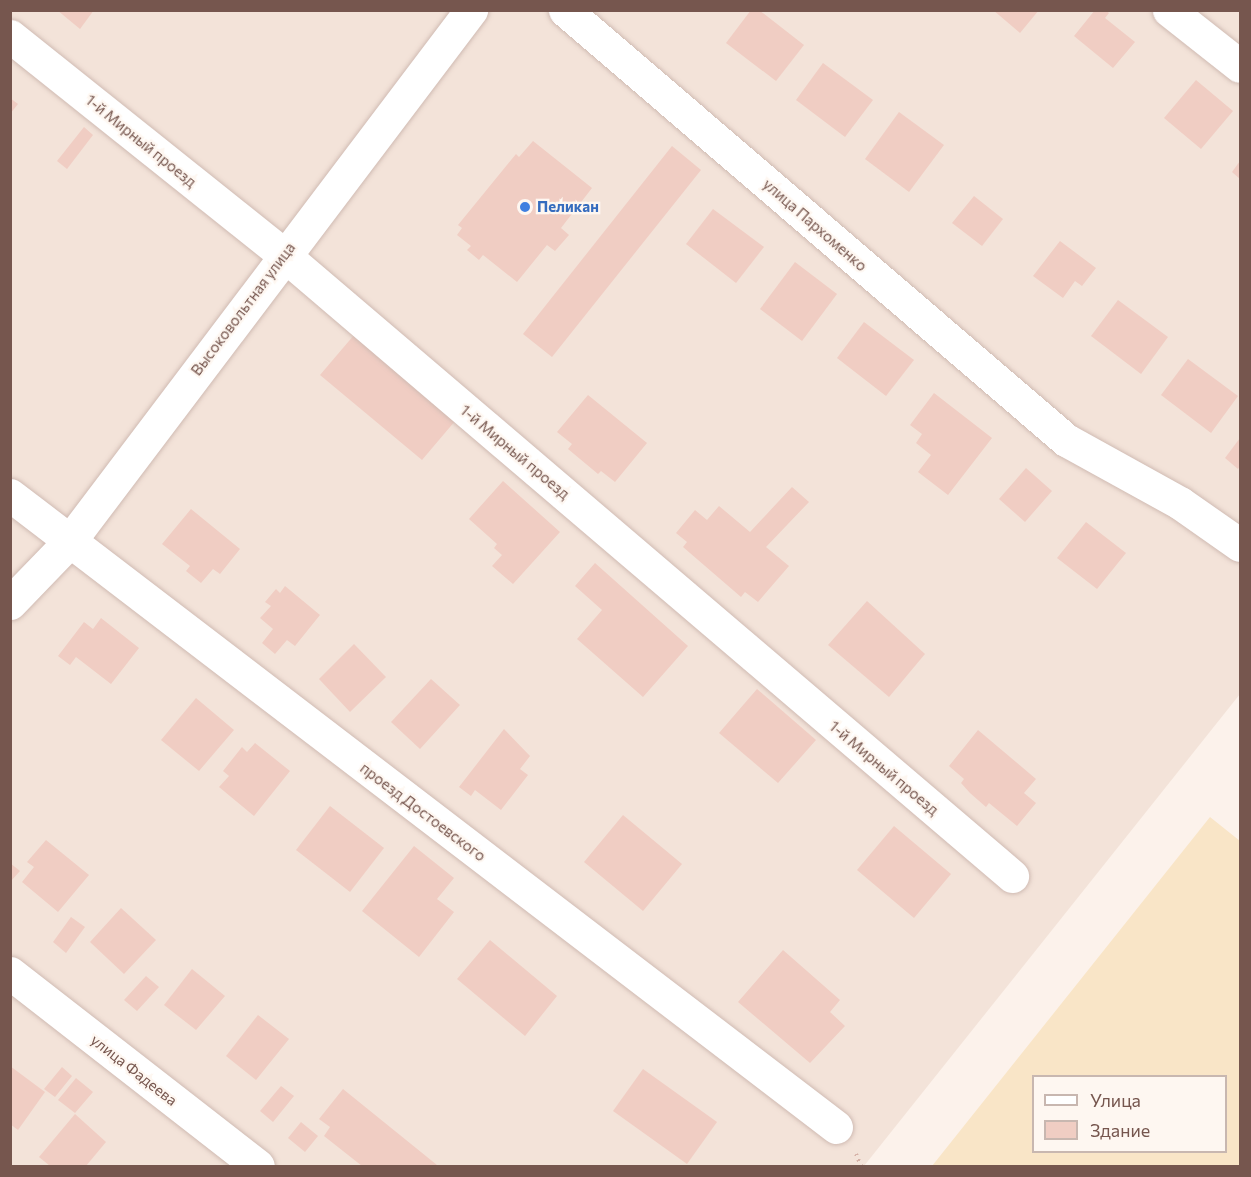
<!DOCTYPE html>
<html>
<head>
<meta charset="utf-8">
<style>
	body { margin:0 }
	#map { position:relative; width:1251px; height:1177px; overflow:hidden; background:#fcf2eb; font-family:Commissioner,sans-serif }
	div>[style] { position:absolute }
	.residential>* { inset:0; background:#f3e3d9 }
	.sand>* { inset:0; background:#f9e5c7 }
	.building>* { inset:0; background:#f0cdc3 }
	.path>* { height:4px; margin-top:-2px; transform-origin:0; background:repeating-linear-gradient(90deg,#d5b0a6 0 1.5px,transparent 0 6px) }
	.roads { filter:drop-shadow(0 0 2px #d0bbb3) drop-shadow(0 0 2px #d0bbb3) }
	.minor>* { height:33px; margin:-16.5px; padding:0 16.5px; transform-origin:16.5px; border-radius:16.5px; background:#fff }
	.dots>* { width:16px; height:16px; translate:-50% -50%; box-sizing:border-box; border:3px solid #fef7f1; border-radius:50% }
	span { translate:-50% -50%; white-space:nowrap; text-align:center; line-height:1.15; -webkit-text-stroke:4.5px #fef7f1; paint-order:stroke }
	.street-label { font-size:15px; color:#76564e }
	.shop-label { font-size:15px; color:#366cbe; font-weight:700 }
	.left { translate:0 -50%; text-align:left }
	.frame { position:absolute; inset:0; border:12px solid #76564e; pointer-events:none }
	.legend { position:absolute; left:1032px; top:1075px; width:195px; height:78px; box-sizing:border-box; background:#fef7f1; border:2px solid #c8b7b0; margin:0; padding:8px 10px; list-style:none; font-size:18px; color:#76564e }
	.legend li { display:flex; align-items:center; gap:12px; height:30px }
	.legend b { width:30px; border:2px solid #c8b7b0 }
</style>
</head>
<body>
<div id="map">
	<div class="residential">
		<div style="clip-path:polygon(10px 11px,1240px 11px,1240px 694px,864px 1166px,11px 1166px)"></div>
	</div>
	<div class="sand">
		<div style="clip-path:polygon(evenodd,1210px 817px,1240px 841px,1240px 1166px,932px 1166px,1210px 817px,1034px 1076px,1226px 1076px,1226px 1152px,1034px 1152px,1034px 1076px)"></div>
	</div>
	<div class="building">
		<div style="clip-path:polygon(57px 10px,94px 10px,80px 29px)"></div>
		<div style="clip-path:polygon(751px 10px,759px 10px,804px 45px,776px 81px,726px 43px)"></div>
		<div style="clip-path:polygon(993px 10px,1039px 10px,1020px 33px)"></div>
		<div style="clip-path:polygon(1095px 10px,1105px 10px,1109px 13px,1105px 18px,1135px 42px,1113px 68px,1074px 36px)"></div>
		<div style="clip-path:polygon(823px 63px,873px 100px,845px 137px,796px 100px)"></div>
		<div style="clip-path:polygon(1196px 80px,1233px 111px,1201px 149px,1164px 118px)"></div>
		<div style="clip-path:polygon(10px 98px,18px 104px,10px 114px)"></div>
		<div style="clip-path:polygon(899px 112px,944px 145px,909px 192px,865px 159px)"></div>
		<div style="clip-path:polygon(84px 127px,93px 135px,67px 169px,57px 161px)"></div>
		<div style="clip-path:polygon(533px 141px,592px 188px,561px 228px,569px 235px,555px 251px,547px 245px,517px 282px,483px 255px,479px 260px,467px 250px,471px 246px,457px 235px,462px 228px,458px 225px,516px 154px,519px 157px)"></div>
		<div style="clip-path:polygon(672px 146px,701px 170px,552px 357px,523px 334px)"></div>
		<div style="clip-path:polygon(1240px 161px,1240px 179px,1232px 172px)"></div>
		<div style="clip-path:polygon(974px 196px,1003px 219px,982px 246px,952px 223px)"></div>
		<div style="clip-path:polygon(713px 209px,764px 247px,736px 283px,686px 244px)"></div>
		<div style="clip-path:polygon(1060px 241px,1096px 268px,1082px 286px,1075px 281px,1063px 298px,1033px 276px)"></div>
		<div style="clip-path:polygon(795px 262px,837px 294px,802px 341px,760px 309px)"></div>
		<div style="clip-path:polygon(1118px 300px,1168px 337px,1141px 374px,1091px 336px)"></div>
		<div style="clip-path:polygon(864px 322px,914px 360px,886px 396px,837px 358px)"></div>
		<div style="clip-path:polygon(360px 328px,461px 414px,422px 460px,320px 375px)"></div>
		<div style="clip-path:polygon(1188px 359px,1238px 396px,1211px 433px,1161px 395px)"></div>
		<div style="clip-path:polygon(934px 393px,992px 438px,948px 495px,918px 472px,931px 455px,916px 443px,922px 434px,910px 425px)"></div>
		<div style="clip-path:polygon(588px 395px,647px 443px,615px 482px,601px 471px,598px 474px,568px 449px,572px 444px,557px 432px)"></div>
		<div style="clip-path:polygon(1240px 438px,1240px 466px,1238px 469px,1225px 458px)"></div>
		<div style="clip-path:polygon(1026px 468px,1052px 491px,1025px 522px,999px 499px)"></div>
		<div style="clip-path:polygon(503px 481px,560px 532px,513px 584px,492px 566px,502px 555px,494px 548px,497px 544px,469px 519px)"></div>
		<div style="clip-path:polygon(792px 487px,809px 502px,766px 547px,789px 566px,758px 602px,745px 592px,741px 597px,683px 547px,687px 542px,676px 533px,695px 510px,707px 520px,719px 506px,750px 532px)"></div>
		<div style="clip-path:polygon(191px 509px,240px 549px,220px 574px,213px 569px,201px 583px,186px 571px,190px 566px,162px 544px)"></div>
		<div style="clip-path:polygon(1086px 522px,1126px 553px,1097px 589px,1057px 558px)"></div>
		<div style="clip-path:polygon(595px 563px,688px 646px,643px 697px,577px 639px,602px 610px,575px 586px)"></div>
		<div style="clip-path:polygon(285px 586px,320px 615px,295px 646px,287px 640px,275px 654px,262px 643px,273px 629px,260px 618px,271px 606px,265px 602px,276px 589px,280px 593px)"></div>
		<div style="clip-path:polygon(867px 601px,925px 654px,889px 697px,828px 645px)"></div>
		<div style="clip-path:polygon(101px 618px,139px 648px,111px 684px,76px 657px,70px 665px,58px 656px,84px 622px,93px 629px)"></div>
		<div style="clip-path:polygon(354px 644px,386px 677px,350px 712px,319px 679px)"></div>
		<div style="clip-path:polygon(431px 679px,460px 705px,420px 749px,391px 722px)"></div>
		<div style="clip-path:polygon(757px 689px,816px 740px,778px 783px,719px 733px)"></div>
		<div style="clip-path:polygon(196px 698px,234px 730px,199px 771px,161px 740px)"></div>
		<div style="clip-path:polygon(504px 729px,530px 756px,520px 769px,528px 775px,501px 810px,475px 790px,471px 796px,459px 787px)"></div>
		<div style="clip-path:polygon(978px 730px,1036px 779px,1024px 793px,1036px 803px,1017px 826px,989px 803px,986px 807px,970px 793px,961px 783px,964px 779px,949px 766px)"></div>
		<div style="clip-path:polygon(255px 743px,290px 771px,254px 816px,219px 787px,229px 776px,223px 771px,242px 747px,247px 752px)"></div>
		<div style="clip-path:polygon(330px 806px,384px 848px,350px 892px,296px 850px)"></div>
		<div style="clip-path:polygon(623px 815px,682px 864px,643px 911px,584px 862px)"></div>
		<div style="clip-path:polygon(894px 826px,951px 874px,914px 918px,857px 870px)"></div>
		<div style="clip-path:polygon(46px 840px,89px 875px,58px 912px,22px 882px,34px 867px,27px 862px)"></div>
		<div style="clip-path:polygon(414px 846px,454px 878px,437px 899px,454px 912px,419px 957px,362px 911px)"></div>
		<div style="clip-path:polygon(10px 863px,20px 871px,10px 882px)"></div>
		<div style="clip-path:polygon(121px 908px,156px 940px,124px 974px,90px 942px)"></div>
		<div style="clip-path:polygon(71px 917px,85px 927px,66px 953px,53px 942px)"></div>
		<div style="clip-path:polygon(490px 940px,557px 996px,525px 1036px,457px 979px)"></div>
		<div style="clip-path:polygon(783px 950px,840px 1000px,830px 1012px,845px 1026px,810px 1063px,738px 1002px)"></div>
		<div style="clip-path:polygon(192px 969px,225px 996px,196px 1030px,164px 1005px)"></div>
		<div style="clip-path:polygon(146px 976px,159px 987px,137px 1011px,124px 1000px)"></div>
		<div style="clip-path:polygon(258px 1015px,289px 1039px,256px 1080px,226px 1056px)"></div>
		<div style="clip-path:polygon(10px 1066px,45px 1092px,18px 1130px,10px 1124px)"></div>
		<div style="clip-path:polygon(62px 1067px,72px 1076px,55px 1097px,44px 1089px)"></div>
		<div style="clip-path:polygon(643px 1069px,717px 1122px,687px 1164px,613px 1111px)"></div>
		<div style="clip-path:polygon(76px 1078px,93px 1092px,75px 1113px,58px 1100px)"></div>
		<div style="clip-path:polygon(281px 1086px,294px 1096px,273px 1122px,260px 1111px)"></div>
		<div style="clip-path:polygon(343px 1089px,437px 1165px,435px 1166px,362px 1166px,324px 1136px,330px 1127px,319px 1119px)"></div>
		<div style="clip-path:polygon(75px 1114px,106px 1142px,86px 1166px,50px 1166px,39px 1157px)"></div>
		<div style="clip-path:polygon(301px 1122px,318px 1136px,305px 1152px,288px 1138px)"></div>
	</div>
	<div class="path">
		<div style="left:856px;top:1154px;width:13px;rotate:67deg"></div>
	</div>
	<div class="roads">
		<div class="minor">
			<div style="left:565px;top:10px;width:660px;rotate:40.64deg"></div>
			<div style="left:1066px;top:440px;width:130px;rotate:28.9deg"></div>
			<div style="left:1180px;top:503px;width:73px;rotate:35deg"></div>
			<div style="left:1169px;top:10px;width:90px;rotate:38.3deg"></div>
			<div style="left:10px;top:36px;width:351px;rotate:38.6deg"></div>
			<div style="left:284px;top:255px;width:957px;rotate:40.46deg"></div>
			<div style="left:10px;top:495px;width:1040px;rotate:37.42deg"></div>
			<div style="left:10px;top:603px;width:85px;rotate:-46deg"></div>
			<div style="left:69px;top:542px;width:667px;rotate:-52.92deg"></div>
			<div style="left:10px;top:973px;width:314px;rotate:37.9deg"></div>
		</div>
	</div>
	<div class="dots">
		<div style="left:525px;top:207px;background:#3f7fe0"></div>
	</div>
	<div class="street-label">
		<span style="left:141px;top:141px;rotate:39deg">1-й Мирный проезд</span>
		<span style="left:815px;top:225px;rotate:41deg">улица Пархоменко</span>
		<span style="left:243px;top:309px;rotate:-53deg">Высоковольтная улица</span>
		<span style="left:515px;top:452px;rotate:40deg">1-й Мирный проезд</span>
		<span style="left:884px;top:768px;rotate:40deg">1-й Мирный проезд</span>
		<span style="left:423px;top:812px;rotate:37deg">проезд Достоевского</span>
		<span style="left:134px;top:1070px;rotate:38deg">улица Фадеева</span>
	</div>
	<div class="shop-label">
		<span class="left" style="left:537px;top:207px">Пеликан</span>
	</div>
	<div class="frame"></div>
	<ul class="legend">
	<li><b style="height:8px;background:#fff"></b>Улица</li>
	<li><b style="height:16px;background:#f0cdc3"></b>Здание</li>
	</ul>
</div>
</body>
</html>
